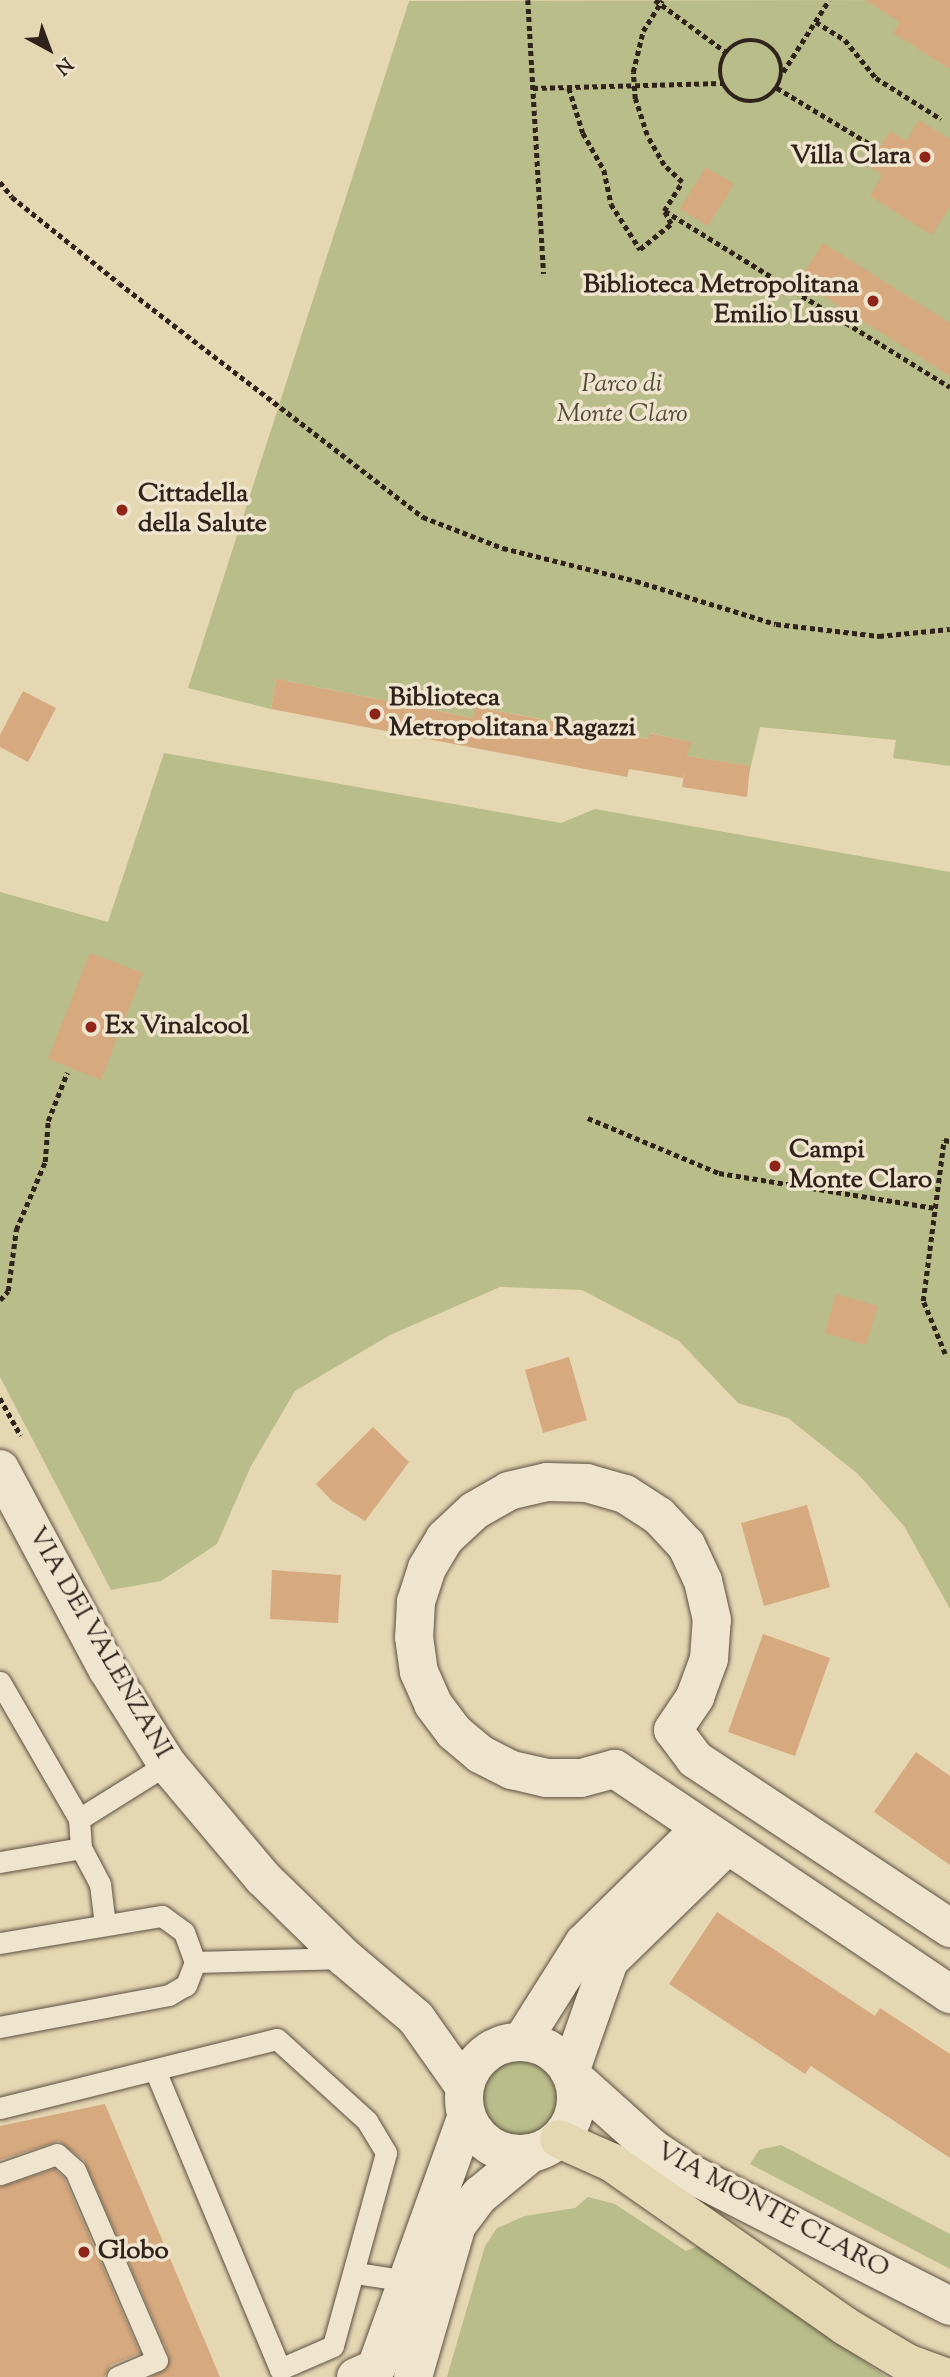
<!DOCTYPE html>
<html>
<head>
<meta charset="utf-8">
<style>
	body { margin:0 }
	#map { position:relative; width:950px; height:2377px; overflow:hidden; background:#e6d7b3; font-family:"Sorts Mill Goudy",serif }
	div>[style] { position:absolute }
	.green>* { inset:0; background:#b9bd8a }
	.round { border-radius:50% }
	.building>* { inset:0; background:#d6a97f }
	.path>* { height:4.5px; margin-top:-2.25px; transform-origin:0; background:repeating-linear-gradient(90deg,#2f231c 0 5px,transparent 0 8.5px) }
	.path>.ring { margin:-2.25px; padding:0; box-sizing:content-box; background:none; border:4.5px solid #2f231c; border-radius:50% }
	.roads { filter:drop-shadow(0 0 2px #5d5042) drop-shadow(0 0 2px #5d5042) }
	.lane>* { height:21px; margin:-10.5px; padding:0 10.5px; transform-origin:10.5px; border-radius:10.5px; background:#efe5ce }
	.street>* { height:38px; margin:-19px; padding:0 19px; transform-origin:19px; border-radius:19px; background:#efe5ce }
	.secondary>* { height:38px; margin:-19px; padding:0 19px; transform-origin:19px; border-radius:19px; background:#efe5ce }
	.secondary>.ring { margin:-19px; padding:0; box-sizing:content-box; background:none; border:38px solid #efe5ce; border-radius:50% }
	.highway>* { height:38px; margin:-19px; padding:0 19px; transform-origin:19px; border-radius:19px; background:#e6d7b3 }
	.dots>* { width:19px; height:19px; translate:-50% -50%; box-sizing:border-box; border:4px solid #efe5ce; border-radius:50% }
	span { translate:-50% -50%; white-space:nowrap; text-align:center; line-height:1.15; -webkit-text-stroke:7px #efe5ce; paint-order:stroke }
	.poi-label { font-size:26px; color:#2f231c; font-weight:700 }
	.right { translate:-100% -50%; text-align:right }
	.left { translate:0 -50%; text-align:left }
	.park-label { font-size:26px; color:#524a38; font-style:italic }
	.street-label { font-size:26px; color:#2f231c }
	.north { position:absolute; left:14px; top:14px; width:70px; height:70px; -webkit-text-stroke:5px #efe5ce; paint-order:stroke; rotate:139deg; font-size:19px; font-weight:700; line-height:28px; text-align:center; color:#2f231c }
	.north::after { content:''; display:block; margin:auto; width:24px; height:32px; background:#2f231c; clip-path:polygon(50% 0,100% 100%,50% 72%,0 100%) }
</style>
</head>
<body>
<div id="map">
	<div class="green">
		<div style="clip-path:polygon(950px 0,950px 766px,893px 758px,896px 740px,760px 727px,749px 774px,749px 766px,687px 756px,690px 742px,650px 733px,648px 739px,477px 707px,473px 718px,276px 679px,271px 709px,188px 688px,409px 1px)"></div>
		<div style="clip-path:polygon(164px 753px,561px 823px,595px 809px,950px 872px,950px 1609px,904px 1526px,858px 1474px,788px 1418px,738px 1403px,679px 1341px,582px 1290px,500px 1287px,390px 1335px,295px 1391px,251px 1466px,217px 1544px,161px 1581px,111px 1590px,0 1377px,0 892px,108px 922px)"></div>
		<div class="round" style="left:470px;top:2047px;width:100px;height:100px"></div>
		<div style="clip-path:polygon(781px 2145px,950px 2234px,950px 2269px,750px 2164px,759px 2150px)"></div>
		<div style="clip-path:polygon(588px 2197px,615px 2204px,686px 2251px,703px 2244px,886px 2377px,447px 2377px,485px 2246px,497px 2228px,525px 2216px,575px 2208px)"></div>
	</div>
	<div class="building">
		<div style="clip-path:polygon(864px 0,950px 0,950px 69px,893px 33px,900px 22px)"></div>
		<div style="clip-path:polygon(919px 120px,950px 139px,950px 206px,932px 235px,870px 196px,882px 175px,868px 166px,890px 131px,906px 141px)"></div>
		<div style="clip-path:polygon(706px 167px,734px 184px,708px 226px,680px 209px)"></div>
		<div style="clip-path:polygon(823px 243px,950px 323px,950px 376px,799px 281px)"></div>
		<div style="clip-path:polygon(276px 679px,473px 718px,476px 707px,648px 739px,649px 733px,691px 742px,687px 756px,750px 766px,747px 797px,682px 787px,685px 768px,683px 778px,629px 769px,627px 777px,271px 709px)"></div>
		<div style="clip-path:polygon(23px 691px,56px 708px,28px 762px,0 747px,0 735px)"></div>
		<div style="clip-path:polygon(90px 953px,143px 973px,101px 1080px,48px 1059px)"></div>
		<div style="clip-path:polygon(836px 1294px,878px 1306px,866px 1345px,825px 1333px)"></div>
		<div style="clip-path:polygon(569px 1357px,587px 1420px,543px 1433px,525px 1370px)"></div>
		<div style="clip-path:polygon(373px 1427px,409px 1462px,365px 1521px,332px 1501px,316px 1484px)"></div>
		<div style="clip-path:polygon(807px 1505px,830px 1587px,764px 1606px,741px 1523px)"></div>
		<div style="clip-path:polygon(272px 1570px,341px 1575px,338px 1623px,270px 1619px)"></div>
		<div style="clip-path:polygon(763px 1634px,830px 1658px,795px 1756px,728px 1732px)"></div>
		<div style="clip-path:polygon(916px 1752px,950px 1776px,950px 1865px,874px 1812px)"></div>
		<div style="clip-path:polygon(717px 1912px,875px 2016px,880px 2008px,950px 2054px,950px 2158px,811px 2066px,805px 2074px,669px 1984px)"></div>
		<div style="clip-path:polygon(105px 2104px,220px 2377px,151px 2377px,167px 2368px,169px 2355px,84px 2160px,59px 2141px,0 2160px,0 2126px)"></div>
		<div style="clip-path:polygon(54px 2169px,64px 2178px,140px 2353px,111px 2365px,104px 2377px,0 2377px,0 2187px)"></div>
	</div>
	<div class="path">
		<div style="left:528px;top:0;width:274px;rotate:86.7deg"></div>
		<div style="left:655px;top:0;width:88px;rotate:36.2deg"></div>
		<div style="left:816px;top:22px;width:34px;rotate:32deg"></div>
		<div style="left:845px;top:40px;width:49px;rotate:50.8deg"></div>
		<div style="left:876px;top:78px;width:77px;rotate:32.2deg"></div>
		<div class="ring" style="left:720px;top:40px;width:57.5px;height:57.5px"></div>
		<div style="left:783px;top:72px;width:85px;rotate:-57.4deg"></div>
		<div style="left:533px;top:88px;width:189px;rotate:-1.5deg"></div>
		<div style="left:569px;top:88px;width:47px;rotate:72.7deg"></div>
		<div style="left:583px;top:133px;width:43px;rotate:60.4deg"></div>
		<div style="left:604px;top:170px;width:35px;rotate:78deg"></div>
		<div style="left:611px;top:204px;width:54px;rotate:57.2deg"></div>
		<div style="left:640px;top:249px;width:40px;rotate:-39deg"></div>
		<div style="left:671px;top:224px;width:15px;rotate:-118deg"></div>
		<div style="left:664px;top:211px;width:34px;rotate:-58deg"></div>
		<div style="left:682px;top:182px;width:25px;rotate:-137deg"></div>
		<div style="left:664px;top:165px;width:34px;rotate:-120deg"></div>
		<div style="left:647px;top:135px;width:38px;rotate:-108deg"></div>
		<div style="left:635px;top:99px;width:27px;rotate:-94deg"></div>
		<div style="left:633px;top:72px;width:42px;rotate:-76.3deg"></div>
		<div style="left:643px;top:31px;width:36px;rotate:-58deg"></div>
		<div style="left:777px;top:88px;width:118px;rotate:31.1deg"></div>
		<div style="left:0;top:182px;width:19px;rotate:51deg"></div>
		<div style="left:12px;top:197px;width:137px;rotate:38.8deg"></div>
		<div style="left:119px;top:283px;width:384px;rotate:37.6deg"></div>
		<div style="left:423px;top:517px;width:86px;rotate:21.2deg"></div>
		<div style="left:503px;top:548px;width:137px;rotate:13.9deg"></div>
		<div style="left:636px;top:581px;width:146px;rotate:17.1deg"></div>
		<div style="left:776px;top:624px;width:104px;rotate:6.6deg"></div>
		<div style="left:879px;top:636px;width:71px;rotate:-5.6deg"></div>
		<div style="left:665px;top:211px;width:335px;rotate:31.7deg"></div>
		<div style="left:588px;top:1118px;width:142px;rotate:22.8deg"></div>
		<div style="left:719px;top:1173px;width:219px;rotate:9.2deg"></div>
		<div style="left:0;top:1300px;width:12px;rotate:-48deg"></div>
		<div style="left:8px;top:1291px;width:62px;rotate:-82.5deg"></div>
		<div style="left:16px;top:1230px;width:74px;rotate:-66.9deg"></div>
		<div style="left:45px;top:1162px;width:41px;rotate:-85.8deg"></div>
		<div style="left:48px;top:1121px;width:52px;rotate:-68.4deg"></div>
		<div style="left:945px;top:1354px;width:57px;rotate:-112.5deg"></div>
		<div style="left:923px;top:1301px;width:162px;rotate:-82.6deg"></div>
		<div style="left:944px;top:1140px;width:6px;rotate:9deg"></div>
		<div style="left:0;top:1398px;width:43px;rotate:61.1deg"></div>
	</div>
	<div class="roads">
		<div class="lane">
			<div style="left:0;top:1682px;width:158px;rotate:60deg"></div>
			<div style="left:79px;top:1819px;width:29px;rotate:86deg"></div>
			<div style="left:81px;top:1848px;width:41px;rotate:62.2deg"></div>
			<div style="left:100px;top:1884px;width:41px;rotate:83deg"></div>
			<div style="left:79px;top:1819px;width:104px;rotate:-32deg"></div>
			<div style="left:0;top:1862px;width:82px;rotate:-9.8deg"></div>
			<div style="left:0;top:1943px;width:164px;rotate:-9.5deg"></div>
			<div style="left:162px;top:1916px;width:27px;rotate:36deg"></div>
			<div style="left:184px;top:1932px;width:32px;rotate:70deg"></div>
			<div style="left:195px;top:1962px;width:25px;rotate:111deg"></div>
			<div style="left:186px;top:1985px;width:20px;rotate:150deg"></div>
			<div style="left:169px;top:1995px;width:172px;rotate:169.3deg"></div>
			<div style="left:195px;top:1962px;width:150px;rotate:-1.5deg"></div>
			<div style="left:0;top:2108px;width:285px;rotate:-14deg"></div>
			<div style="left:277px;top:2039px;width:122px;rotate:42.3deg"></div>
			<div style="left:367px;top:2121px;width:37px;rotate:59deg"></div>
			<div style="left:386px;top:2153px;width:200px;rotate:105.4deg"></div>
			<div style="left:333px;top:2346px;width:58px;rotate:156.5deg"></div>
			<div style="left:280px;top:2369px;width:322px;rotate:-112.7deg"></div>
			<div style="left:0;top:2174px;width:60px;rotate:-19.3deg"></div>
			<div style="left:57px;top:2154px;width:24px;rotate:42deg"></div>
			<div style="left:75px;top:2170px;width:207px;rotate:66.7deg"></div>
			<div style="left:157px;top:2360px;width:43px;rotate:157deg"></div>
			<div style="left:356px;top:2273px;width:53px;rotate:8.7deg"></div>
		</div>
		<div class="street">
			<div style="left:950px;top:1928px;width:306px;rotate:-146.5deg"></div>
			<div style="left:695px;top:1759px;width:36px;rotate:-127deg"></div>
			<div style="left:673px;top:1730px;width:40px;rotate:-56deg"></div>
			<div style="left:695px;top:1697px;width:40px;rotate:-69.8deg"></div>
			<div style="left:709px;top:1659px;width:39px;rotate:-86deg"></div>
			<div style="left:712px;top:1620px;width:40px;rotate:-103deg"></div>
			<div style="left:703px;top:1581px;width:40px;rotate:-115deg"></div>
			<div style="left:686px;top:1545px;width:40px;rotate:-133deg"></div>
			<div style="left:659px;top:1516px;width:40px;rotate:-147.1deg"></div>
			<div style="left:625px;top:1494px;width:40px;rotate:-164deg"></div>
			<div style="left:587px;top:1483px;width:40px;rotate:-178.6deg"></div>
			<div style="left:547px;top:1482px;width:39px;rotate:167deg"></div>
			<div style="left:509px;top:1491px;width:40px;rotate:150.3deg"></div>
			<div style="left:474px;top:1511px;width:40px;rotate:137deg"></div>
			<div style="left:445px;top:1538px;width:35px;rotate:121deg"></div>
			<div style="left:427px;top:1568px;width:36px;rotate:108deg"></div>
			<div style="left:416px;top:1602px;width:35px;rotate:93deg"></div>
			<div style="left:414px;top:1637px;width:35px;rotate:82deg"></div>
			<div style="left:419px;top:1672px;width:35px;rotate:66deg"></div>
			<div style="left:433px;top:1704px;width:35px;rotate:53deg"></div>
			<div style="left:454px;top:1732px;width:34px;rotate:40deg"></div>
			<div style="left:480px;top:1754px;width:36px;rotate:27deg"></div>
			<div style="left:512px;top:1770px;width:35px;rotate:13deg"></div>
			<div style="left:546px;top:1778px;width:35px"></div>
			<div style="left:581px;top:1778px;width:35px;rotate:-15deg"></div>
			<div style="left:615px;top:1769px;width:404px;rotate:33.9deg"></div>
			<div style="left:522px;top:2041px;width:116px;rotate:-57.7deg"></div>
			<div style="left:584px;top:1943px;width:163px;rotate:-44.5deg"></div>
			<div style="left:570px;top:2072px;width:118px;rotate:-70.6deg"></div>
			<div style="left:609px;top:1961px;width:163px;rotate:-44.3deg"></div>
			<div style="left:356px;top:2377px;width:22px;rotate:-24deg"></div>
			<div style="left:376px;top:2368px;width:266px;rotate:-70.2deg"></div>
			<div style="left:413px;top:2377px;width:158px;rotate:-73.9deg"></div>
			<div style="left:457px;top:2225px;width:38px;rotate:-53deg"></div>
			<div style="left:480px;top:2195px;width:66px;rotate:-39.5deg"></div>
		</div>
		<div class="secondary">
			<div style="left:0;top:1469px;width:228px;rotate:61.8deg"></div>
			<div style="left:108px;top:1670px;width:111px;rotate:57.9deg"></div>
			<div style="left:167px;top:1764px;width:149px;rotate:49.9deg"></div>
			<div style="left:263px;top:1878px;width:115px;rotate:44.3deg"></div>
			<div style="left:345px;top:1958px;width:93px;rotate:40.2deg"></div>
			<div style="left:416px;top:2018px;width:83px;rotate:54.8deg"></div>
			<div class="ring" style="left:464px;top:2042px;width:74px;height:74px"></div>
			<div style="left:572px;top:2076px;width:106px;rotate:41.9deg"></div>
			<div style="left:651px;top:2147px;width:44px;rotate:34.8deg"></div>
			<div style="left:687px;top:2172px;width:295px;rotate:27deg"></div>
		</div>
		<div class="highway">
			<div style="left:559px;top:2139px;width:57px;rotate:23.9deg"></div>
			<div style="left:611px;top:2162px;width:286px;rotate:35deg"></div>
			<div style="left:845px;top:2326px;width:72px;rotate:30.8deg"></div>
			<div style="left:907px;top:2363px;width:40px;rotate:20.2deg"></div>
		</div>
	</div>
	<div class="dots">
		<div style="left:925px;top:157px;background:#8f2418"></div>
		<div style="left:873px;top:301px;background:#8f2418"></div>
		<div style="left:122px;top:510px;background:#8f2418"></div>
		<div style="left:375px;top:714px;background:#8f2418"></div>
		<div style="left:91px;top:1027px;background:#8f2418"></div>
		<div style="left:775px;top:1166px;background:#8f2418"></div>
		<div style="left:84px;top:2252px;background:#8f2418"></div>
	</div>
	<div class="poi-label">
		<span class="right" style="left:911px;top:157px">Villa Clara</span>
		<span class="right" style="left:859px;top:301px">Biblioteca Metropolitana<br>Emilio Lussu</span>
		<span class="left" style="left:138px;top:510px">Cittadella<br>della Salute</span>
		<span class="left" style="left:389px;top:714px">Biblioteca<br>Metropolitana Ragazzi</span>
		<span class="left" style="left:105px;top:1027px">Ex Vinalcool</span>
		<span class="left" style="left:789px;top:1166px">Campi<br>Monte Claro</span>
		<span class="left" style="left:98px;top:2252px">Globo</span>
	</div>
	<div class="park-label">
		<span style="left:622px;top:400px">Parco di<br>Monte Claro</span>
	</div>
	<div class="street-label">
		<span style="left:99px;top:1643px;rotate:60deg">VIA DEI VALENZANI</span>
		<span style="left:772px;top:2211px;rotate:28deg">VIA MONTE CLARO</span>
	</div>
	<div class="north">N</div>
</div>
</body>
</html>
